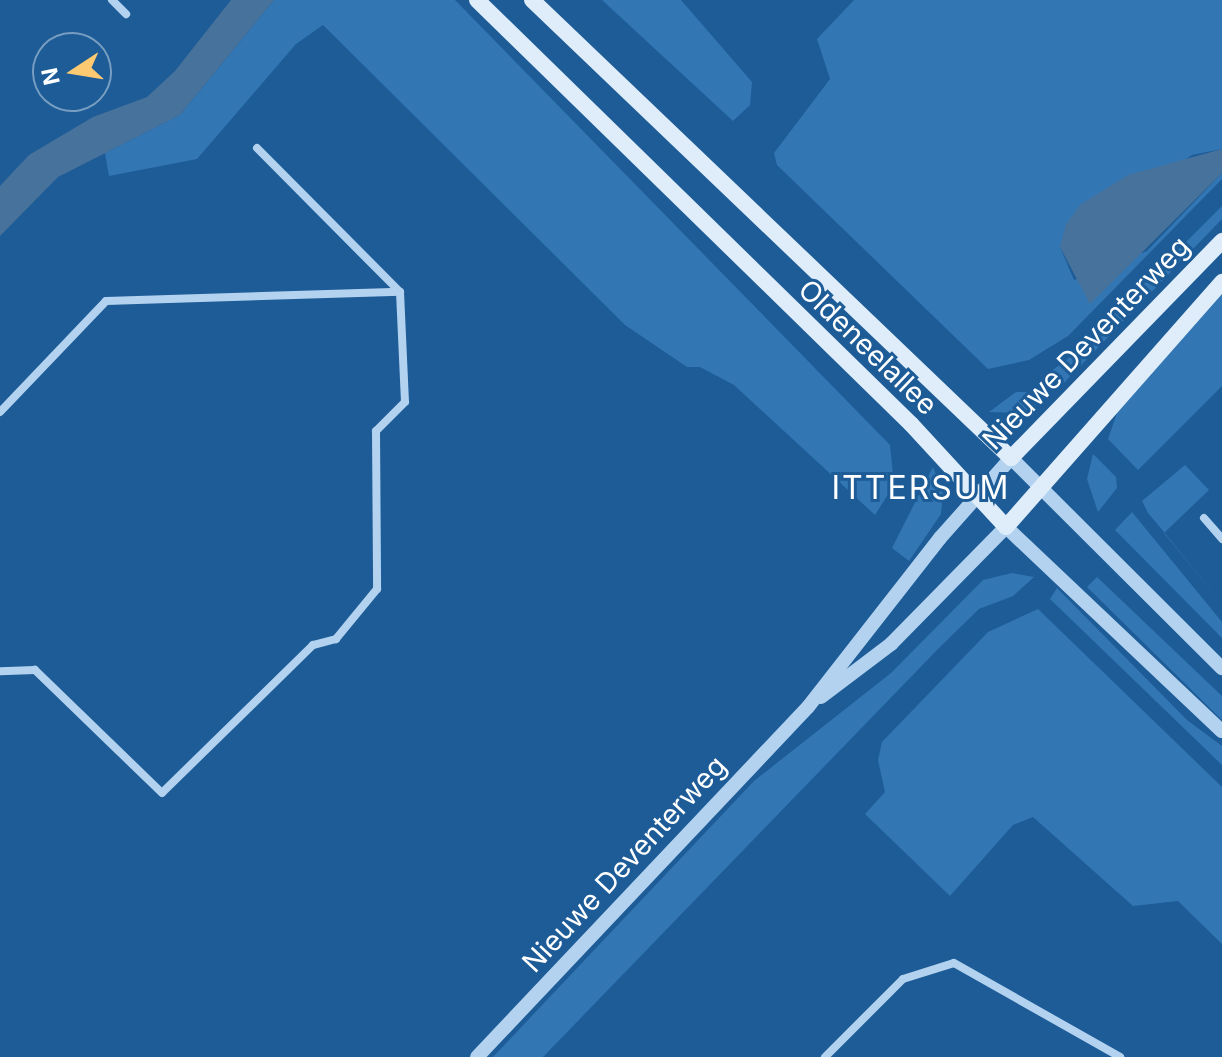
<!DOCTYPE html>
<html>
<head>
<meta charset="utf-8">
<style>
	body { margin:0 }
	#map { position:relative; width:1222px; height:1057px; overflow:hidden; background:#1d5c97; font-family:Inter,sans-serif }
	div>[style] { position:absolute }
	.green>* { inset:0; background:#3276b4 }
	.water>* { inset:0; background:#47729c }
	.minor>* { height:8px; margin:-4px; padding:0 4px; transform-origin:4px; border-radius:4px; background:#b2d2ef }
	.tertiary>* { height:14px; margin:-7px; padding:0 7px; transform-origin:7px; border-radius:7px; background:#b2d2ef }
	.secondary>* { height:16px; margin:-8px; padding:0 8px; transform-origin:8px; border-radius:8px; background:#dfedfb }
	span { translate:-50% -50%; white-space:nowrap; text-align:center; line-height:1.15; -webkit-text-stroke:6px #1d5c97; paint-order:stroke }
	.street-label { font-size:28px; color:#fff }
	.quarter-label { font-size:32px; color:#fff; letter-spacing:2px }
	.north { position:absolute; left:32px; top:32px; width:80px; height:80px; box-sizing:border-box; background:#1d5c97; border:2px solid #779dc1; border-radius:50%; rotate:258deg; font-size:22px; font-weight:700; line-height:32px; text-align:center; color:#fff }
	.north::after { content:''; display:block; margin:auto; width:28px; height:36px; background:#feca71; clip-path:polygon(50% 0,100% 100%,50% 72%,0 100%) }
</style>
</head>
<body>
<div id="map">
	<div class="green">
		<div style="clip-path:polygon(274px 0,455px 0,890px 445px,894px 485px,875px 515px,734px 385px,700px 367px,687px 367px,625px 325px,323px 25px,296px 44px,197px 159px,109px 176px,105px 153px,180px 115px)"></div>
		<div style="clip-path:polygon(602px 0,681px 0,752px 82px,750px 105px,733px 121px)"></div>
		<div style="clip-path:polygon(854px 0,1222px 0,1222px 149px,1192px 155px,1060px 247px,1074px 280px,1147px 251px,1222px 173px,1222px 179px,1068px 336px,1029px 360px,988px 369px,777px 165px,774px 153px,830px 79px,817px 39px)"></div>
		<div style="clip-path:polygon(1222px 206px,1222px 219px,1059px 388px,1046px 375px,1073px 355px)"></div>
		<div style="clip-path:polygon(1222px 291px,1222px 386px,1138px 470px,1108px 439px,1118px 410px)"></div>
		<div style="clip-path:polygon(1016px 392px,1029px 392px,1041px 403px,1020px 413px,989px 412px)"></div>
		<div style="clip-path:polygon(1093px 454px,1116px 477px,1117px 488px,1098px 512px,1087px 479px)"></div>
		<div style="clip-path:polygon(1185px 465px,1209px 490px,1164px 533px,1222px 604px,1164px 532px,1148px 513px,1142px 501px)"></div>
		<div style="clip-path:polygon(933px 467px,943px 493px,941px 514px,909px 561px,892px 548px)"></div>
		<div style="clip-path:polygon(1132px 512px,1222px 622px,1222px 638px,1115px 530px)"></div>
		<div style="clip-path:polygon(1012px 573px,1034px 577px,1013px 596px,979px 609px,938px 649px,543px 1057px,493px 1057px,754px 781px,891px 673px,983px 580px)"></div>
		<div style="clip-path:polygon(1097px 577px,1222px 696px,1222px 720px,1087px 587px)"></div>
		<div style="clip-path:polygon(1057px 588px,1187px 720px,1222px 746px,1222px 765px,1050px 599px)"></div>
		<div style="clip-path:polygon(1038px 609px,1222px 787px,1222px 944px,1178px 901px,1133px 906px,1033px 817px,1013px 825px,950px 896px,865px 814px,885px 792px,878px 760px,882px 742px,988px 632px)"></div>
	</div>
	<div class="water">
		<div style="clip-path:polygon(231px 0,274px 0,180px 115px,58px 177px,0 236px,0 186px,29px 155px,93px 117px,147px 97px,175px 71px)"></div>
		<div style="clip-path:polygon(1222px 149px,1222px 173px,1090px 304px,1060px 247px,1066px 224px,1081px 204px,1128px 175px)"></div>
	</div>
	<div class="minor">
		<div style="left:112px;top:0;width:20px;rotate:45deg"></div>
		<div style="left:257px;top:148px;width:203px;rotate:45.2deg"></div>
		<div style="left:0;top:412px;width:153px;rotate:-46.3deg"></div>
		<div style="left:106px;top:301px;width:294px;rotate:-1.8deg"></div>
		<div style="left:400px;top:292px;width:110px;rotate:87.4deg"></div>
		<div style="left:405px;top:402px;width:41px;rotate:135deg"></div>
		<div style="left:376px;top:431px;width:158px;rotate:89.6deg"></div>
		<div style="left:377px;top:589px;width:65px;rotate:129.4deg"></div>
		<div style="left:336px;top:639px;width:24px;rotate:165deg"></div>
		<div style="left:313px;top:645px;width:211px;rotate:135.6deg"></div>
		<div style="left:162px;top:793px;width:177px;rotate:-135.9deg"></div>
		<div style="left:35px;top:670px;width:35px;rotate:178deg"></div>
		<div style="left:1204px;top:518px;width:28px;rotate:49deg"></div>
		<div style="left:825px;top:1057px;width:110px;rotate:-45deg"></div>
		<div style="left:903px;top:979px;width:53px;rotate:-17.4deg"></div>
		<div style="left:954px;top:963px;width:191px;rotate:29.5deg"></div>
	</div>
	<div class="tertiary">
		<div style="left:821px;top:697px;width:88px;rotate:-37.1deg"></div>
		<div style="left:891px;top:644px;width:164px;rotate:-45.5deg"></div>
		<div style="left:1006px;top:527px;width:297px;rotate:43.4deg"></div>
		<div style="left:477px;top:1057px;width:482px;rotate:-46.6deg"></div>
		<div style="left:808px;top:707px;width:214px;rotate:-52deg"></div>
		<div style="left:940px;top:538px;width:107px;rotate:-48.4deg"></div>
		<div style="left:1011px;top:458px;width:298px;rotate:44.9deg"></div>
	</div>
	<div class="secondary">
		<div style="left:477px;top:0;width:607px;rotate:44.33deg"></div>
		<div style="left:911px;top:424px;width:140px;rotate:47.3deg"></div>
		<div style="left:1006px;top:527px;width:327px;rotate:-48.6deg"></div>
		<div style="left:532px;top:0;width:663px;rotate:43.72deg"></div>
		<div style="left:1011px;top:458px;width:303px;rotate:-45.8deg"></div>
	</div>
	<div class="street-label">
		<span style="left:1086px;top:343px;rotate:-46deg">Nieuwe Deventerweg</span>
		<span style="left:868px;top:347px;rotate:44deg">Oldeneelallee</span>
		<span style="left:624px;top:864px;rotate:-47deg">Nieuwe Deventerweg</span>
	</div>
	<div class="quarter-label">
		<span style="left:921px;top:488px">ITTERSUM</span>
	</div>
	<div class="north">N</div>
</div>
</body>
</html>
